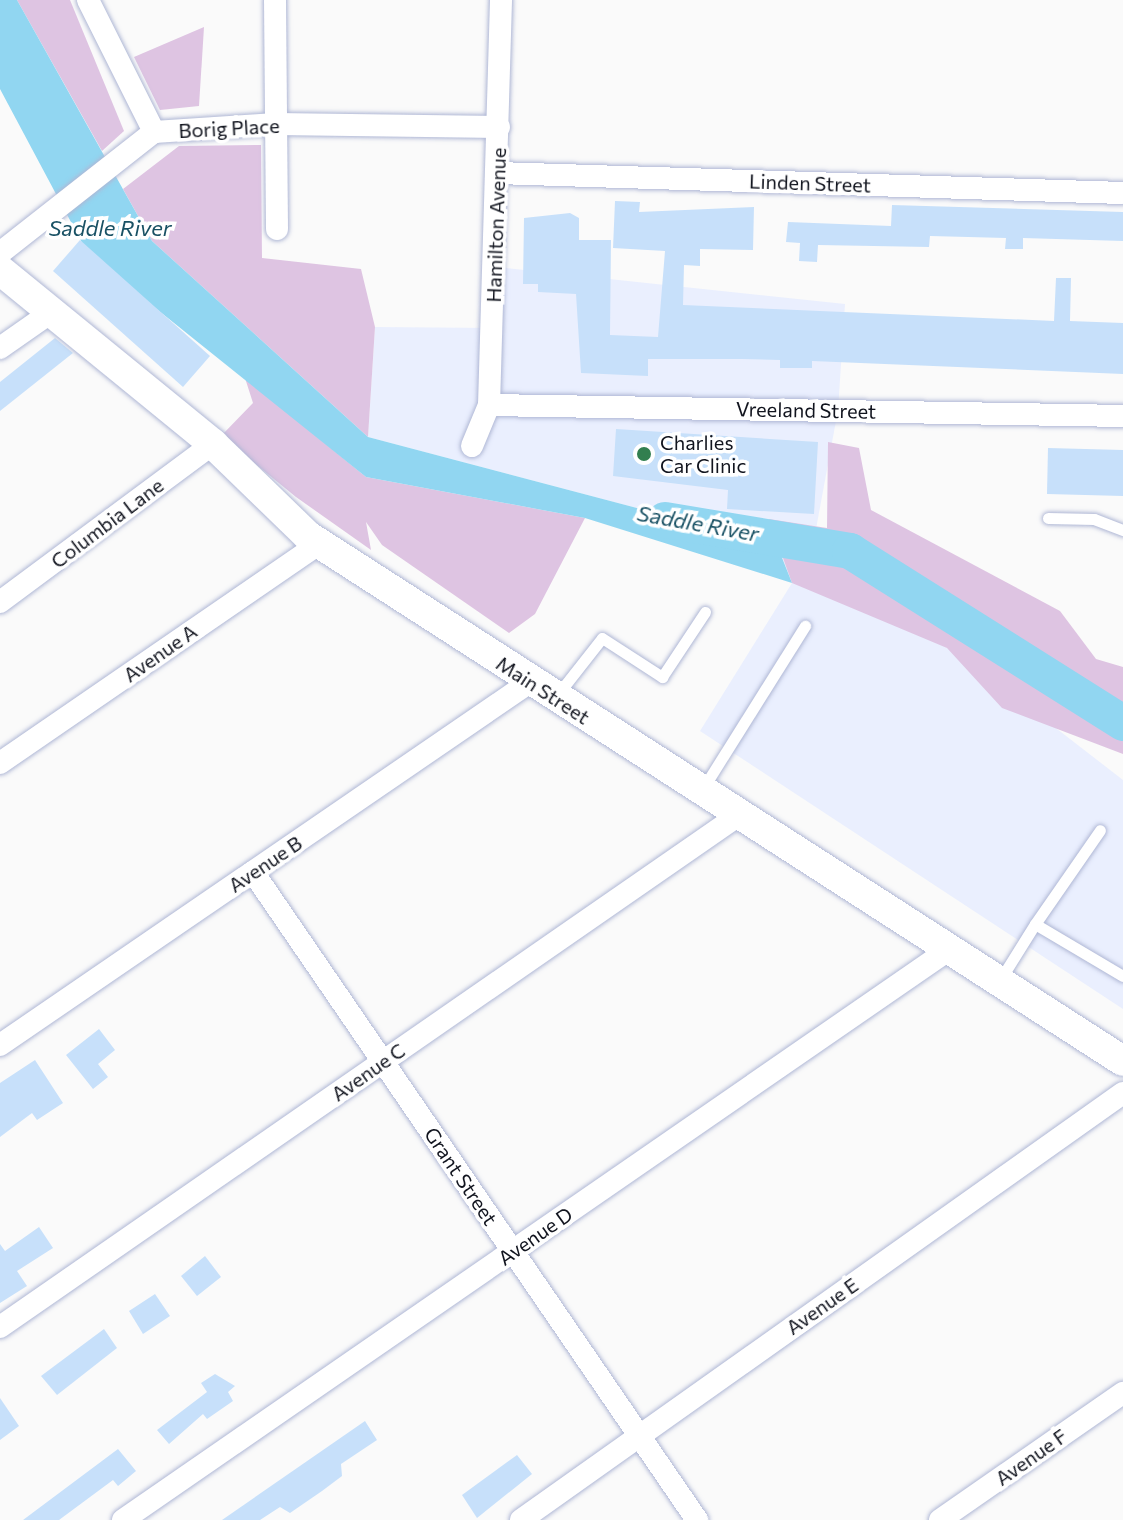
<!DOCTYPE html>
<html>
<head>
<meta charset="utf-8">
<style>
	body { margin:0 }
	#map { position:relative; width:1123px; height:1520px; overflow:hidden; background:#fafafa; font-family:Commissioner,sans-serif }
	div>[style] { position:absolute }
	.built>* { inset:0; background:#eaeffe }
	.green>* { inset:0; background:#dec4e2 }
	.water>* { inset:0; background:#91d6f1 }
	.river>* { height:36px; margin:-18px; padding:0 18px; transform-origin:18px; border-radius:18px; background:#91d6f1 }
	.building>* { inset:0; background:#c7e0fa }
	.roads { filter:drop-shadow(0 0 2px #afb7d5) drop-shadow(0 0 2px #afb7d5) }
	.lane>* { height:11px; margin:-5.5px; padding:0 5.5px; transform-origin:5.5px; border-radius:5.5px; background:#fff }
	.street>* { height:22px; margin:-11px; padding:0 11px; transform-origin:11px; border-radius:11px; background:#fff }
	.secondary>* { height:30px; margin:-15px; padding:0 15px; transform-origin:15px; border-radius:15px; background:#fff }
	.dots>* { width:22px; height:22px; translate:-50% -50%; box-sizing:border-box; border:4px solid #fff; border-radius:50% }
	span { translate:-50% -50%; white-space:nowrap; text-align:center; line-height:1.15; -webkit-text-stroke:7px #fff; paint-order:stroke }
	.street-label { font-size:20px; color:#11141e }
	.poi-label { font-size:20px; color:#11141e }
	.left { translate:0 -50%; text-align:left }
	.water-label { font-size:22px; color:#195164; font-style:italic }
</style>
</head>
<body>
<div id="map">
	<div class="built">
		<div style="clip-path:polygon(497px 267px,845px 304px,838px 410px,811px 556px,990px 677px,1123px 780px,1123px 1009px,700px 731px,792px 583px,777px 545px,368px 437px,375px 327px,495px 328px)"></div>
	</div>
	<div class="green">
		<div style="clip-path:polygon(17px 0,70px 0,124px 131px,102px 151px)"></div>
		<div style="clip-path:polygon(204px 27px,199px 106px,160px 110px,134px 57px)"></div>
		<div style="clip-path:polygon(261px 145px,262px 258px,361px 269px,375px 327px,368px 437px,152px 241px,123px 189px,179px 146px)"></div>
		<div style="clip-path:polygon(245px 378px,366px 477px,585px 518px,535px 614px,509px 633px,382px 545px,366px 522px,371px 550px,296px 497px,221px 436px,253px 403px)"></div>
		<div style="clip-path:polygon(828px 442px,859px 448px,871px 510px,1060px 611px,1096px 659px,1123px 667px,1123px 754px,1002px 708px,947px 648px,792px 583px,769px 519px,827px 528px)"></div>
	</div>
	<div class="water">
		<div style="clip-path:polygon(0 0,17px 0,152px 241px,368px 437px,777px 545px,792px 583px,585px 518px,366px 477px,88px 254px,0 89px)"></div>
	</div>
	<div class="river">
		<div style="left:665px;top:520px;width:188px;rotate:9.5deg"></div>
		<div style="left:850px;top:551px;width:323px;rotate:32.2deg"></div>
	</div>
	<div class="building">
		<div style="clip-path:polygon(615px 201px,640px 202px,639px 212px,754px 207px,753px 250px,700px 249px,700px 266px,684px 265px,683px 305px,1054px 321px,1056px 278px,1071px 278px,1070px 321px,1123px 323px,1123px 374px,812px 361px,812px 368px,780px 368px,780px 360px,742px 359px,648px 359px,648px 376px,581px 373px,576px 294px,538px 292px,538px 284px,523px 284px,524px 218px,570px 213px,579px 218px,579px 240px,611px 240px,610px 335px,658px 337px,665px 251px,613px 248px)"></div>
		<div style="clip-path:polygon(892px 205px,1123px 212px,1123px 241px,1023px 238px,1023px 249px,1005px 249px,1006px 238px,930px 236px,929px 247px,818px 245px,817px 262px,799px 261px,800px 243px,786px 242px,788px 222px,891px 226px)"></div>
		<div style="clip-path:polygon(80px 240px,210px 356px,183px 387px,53px 271px)"></div>
		<div style="clip-path:polygon(55px 338px,73px 353px,0 411px,0 382px)"></div>
		<div style="clip-path:polygon(616px 429px,818px 442px,814px 514px,727px 509px,728px 490px,613px 476px)"></div>
		<div style="clip-path:polygon(1048px 448px,1123px 450px,1123px 496px,1047px 494px)"></div>
		<div style="clip-path:polygon(99px 1029px,115px 1050px,98px 1064px,108px 1077px,93px 1089px,66px 1055px)"></div>
		<div style="clip-path:polygon(35px 1060px,63px 1103px,37px 1120px,32px 1113px,0 1137px,0 1083px)"></div>
		<div style="clip-path:polygon(39px 1227px,53px 1248px,17px 1271px,27px 1286px,0 1303px,0 1244px,5px 1251px)"></div>
		<div style="clip-path:polygon(205px 1256px,221px 1277px,197px 1296px,181px 1276px)"></div>
		<div style="clip-path:polygon(155px 1294px,170px 1316px,143px 1334px,129px 1311px)"></div>
		<div style="clip-path:polygon(104px 1329px,117px 1348px,57px 1395px,41px 1376px)"></div>
		<div style="clip-path:polygon(215px 1374px,235px 1386px,228px 1392px,233px 1401px,207px 1419px,203px 1414px,169px 1444px,157px 1430px,207px 1392px,201px 1383px)"></div>
		<div style="clip-path:polygon(0 1398px,19px 1426px,0 1440px)"></div>
		<div style="clip-path:polygon(365px 1421px,377px 1440px,341px 1464px,342px 1476px,322px 1491px,290px 1513px,280px 1507px,260px 1520px,222px 1520px)"></div>
		<div style="clip-path:polygon(118px 1449px,136px 1471px,118px 1486px,113px 1480px,59px 1520px,23px 1520px)"></div>
		<div style="clip-path:polygon(517px 1455px,532px 1474px,477px 1518px,462px 1495px)"></div>
	</div>
	<div class="roads">
		<div class="lane">
			<div style="left:1048px;top:518px;width:46px;rotate:1.2deg"></div>
			<div style="left:1094px;top:519px;width:31px;rotate:21deg"></div>
			<div style="left:558px;top:694px;width:71px;rotate:-51.8deg"></div>
			<div style="left:602px;top:638px;width:72px;rotate:33deg"></div>
			<div style="left:662px;top:677px;width:78px;rotate:-56.5deg"></div>
			<div style="left:702px;top:790px;width:194px;rotate:-57.9deg"></div>
			<div style="left:1035px;top:924px;width:114px;rotate:-55.3deg"></div>
			<div style="left:1000px;top:980px;width:66px;rotate:-58deg"></div>
			<div style="left:1035px;top:924px;width:102px;rotate:30.6deg"></div>
		</div>
		<div class="street">
			<div style="left:88px;top:0;width:148px;rotate:63.4deg"></div>
			<div style="left:275px;top:0;width:229px;rotate:89.5deg"></div>
			<div style="left:497px;top:173px;width:626px;rotate:1.83deg"></div>
			<div style="left:0;top:253px;width:196px;rotate:-38.2deg"></div>
			<div style="left:154px;top:132px;width:122px;rotate:-3.8deg"></div>
			<div style="left:276px;top:124px;width:223px;rotate:0.8deg"></div>
			<div style="left:0;top:348px;width:61px;rotate:-35deg"></div>
			<div style="left:489px;top:405px;width:634px;rotate:0.99deg"></div>
			<div style="left:472px;top:446px;width:44px;rotate:-67.5deg"></div>
			<div style="left:489px;top:405px;width:405px;rotate:-88.3deg"></div>
			<div style="left:0;top:602px;width:265px;rotate:-36.6deg"></div>
			<div style="left:0;top:763px;width:388px;rotate:-34.5deg"></div>
			<div style="left:253px;top:872px;width:786px;rotate:55.58deg"></div>
			<div style="left:0;top:1045px;width:642px;rotate:-34.41deg"></div>
			<div style="left:0;top:1327px;width:895px;rotate:-34.72deg"></div>
			<div style="left:123px;top:1520px;width:1001px;rotate:-34.63deg"></div>
			<div style="left:521px;top:1520px;width:738px;rotate:-35.35deg"></div>
			<div style="left:940px;top:1520px;width:223px;rotate:-34.8deg"></div>
		</div>
		<div class="secondary">
			<div style="left:0;top:270px;width:275px;rotate:39.2deg"></div>
			<div style="left:213px;top:444px;width:132px;rotate:44.1deg"></div>
			<div style="left:308px;top:536px;width:969px;rotate:32.79deg"></div>
		</div>
	</div>
	<div class="dots">
		<div style="left:644px;top:454px;background:#327f4f"></div>
	</div>
	<div class="street-label">
		<span style="left:229px;top:128px;rotate:-3deg">Borig Place</span>
		<span style="left:810px;top:183px;rotate:2deg">Linden Street</span>
		<span style="left:496px;top:225px;rotate:-88deg">Hamilton Avenue</span>
		<span style="left:806px;top:410px;rotate:1deg">Vreeland Street</span>
		<span style="left:107px;top:523px;rotate:-37deg">Columbia Lane</span>
		<span style="left:160px;top:653px;rotate:-35deg">Avenue A</span>
		<span style="left:543px;top:690px;rotate:33deg">Main Street</span>
		<span style="left:265px;top:864px;rotate:-34deg">Avenue B</span>
		<span style="left:368px;top:1072px;rotate:-35deg">Avenue C</span>
		<span style="left:461px;top:1176px;rotate:56deg">Grant Street</span>
		<span style="left:535px;top:1236px;rotate:-35deg">Avenue D</span>
		<span style="left:822px;top:1306px;rotate:-35deg">Avenue E</span>
		<span style="left:1031px;top:1457px;rotate:-35deg">Avenue F</span>
	</div>
	<div class="poi-label">
		<span class="left" style="left:660px;top:454px">Charlies<br>Car Clinic</span>
	</div>
	<div class="water-label">
		<span style="left:110px;top:228px">Saddle River</span>
		<span style="left:698px;top:523px;rotate:10deg">Saddle River</span>
	</div>
</div>
</body>
</html>
